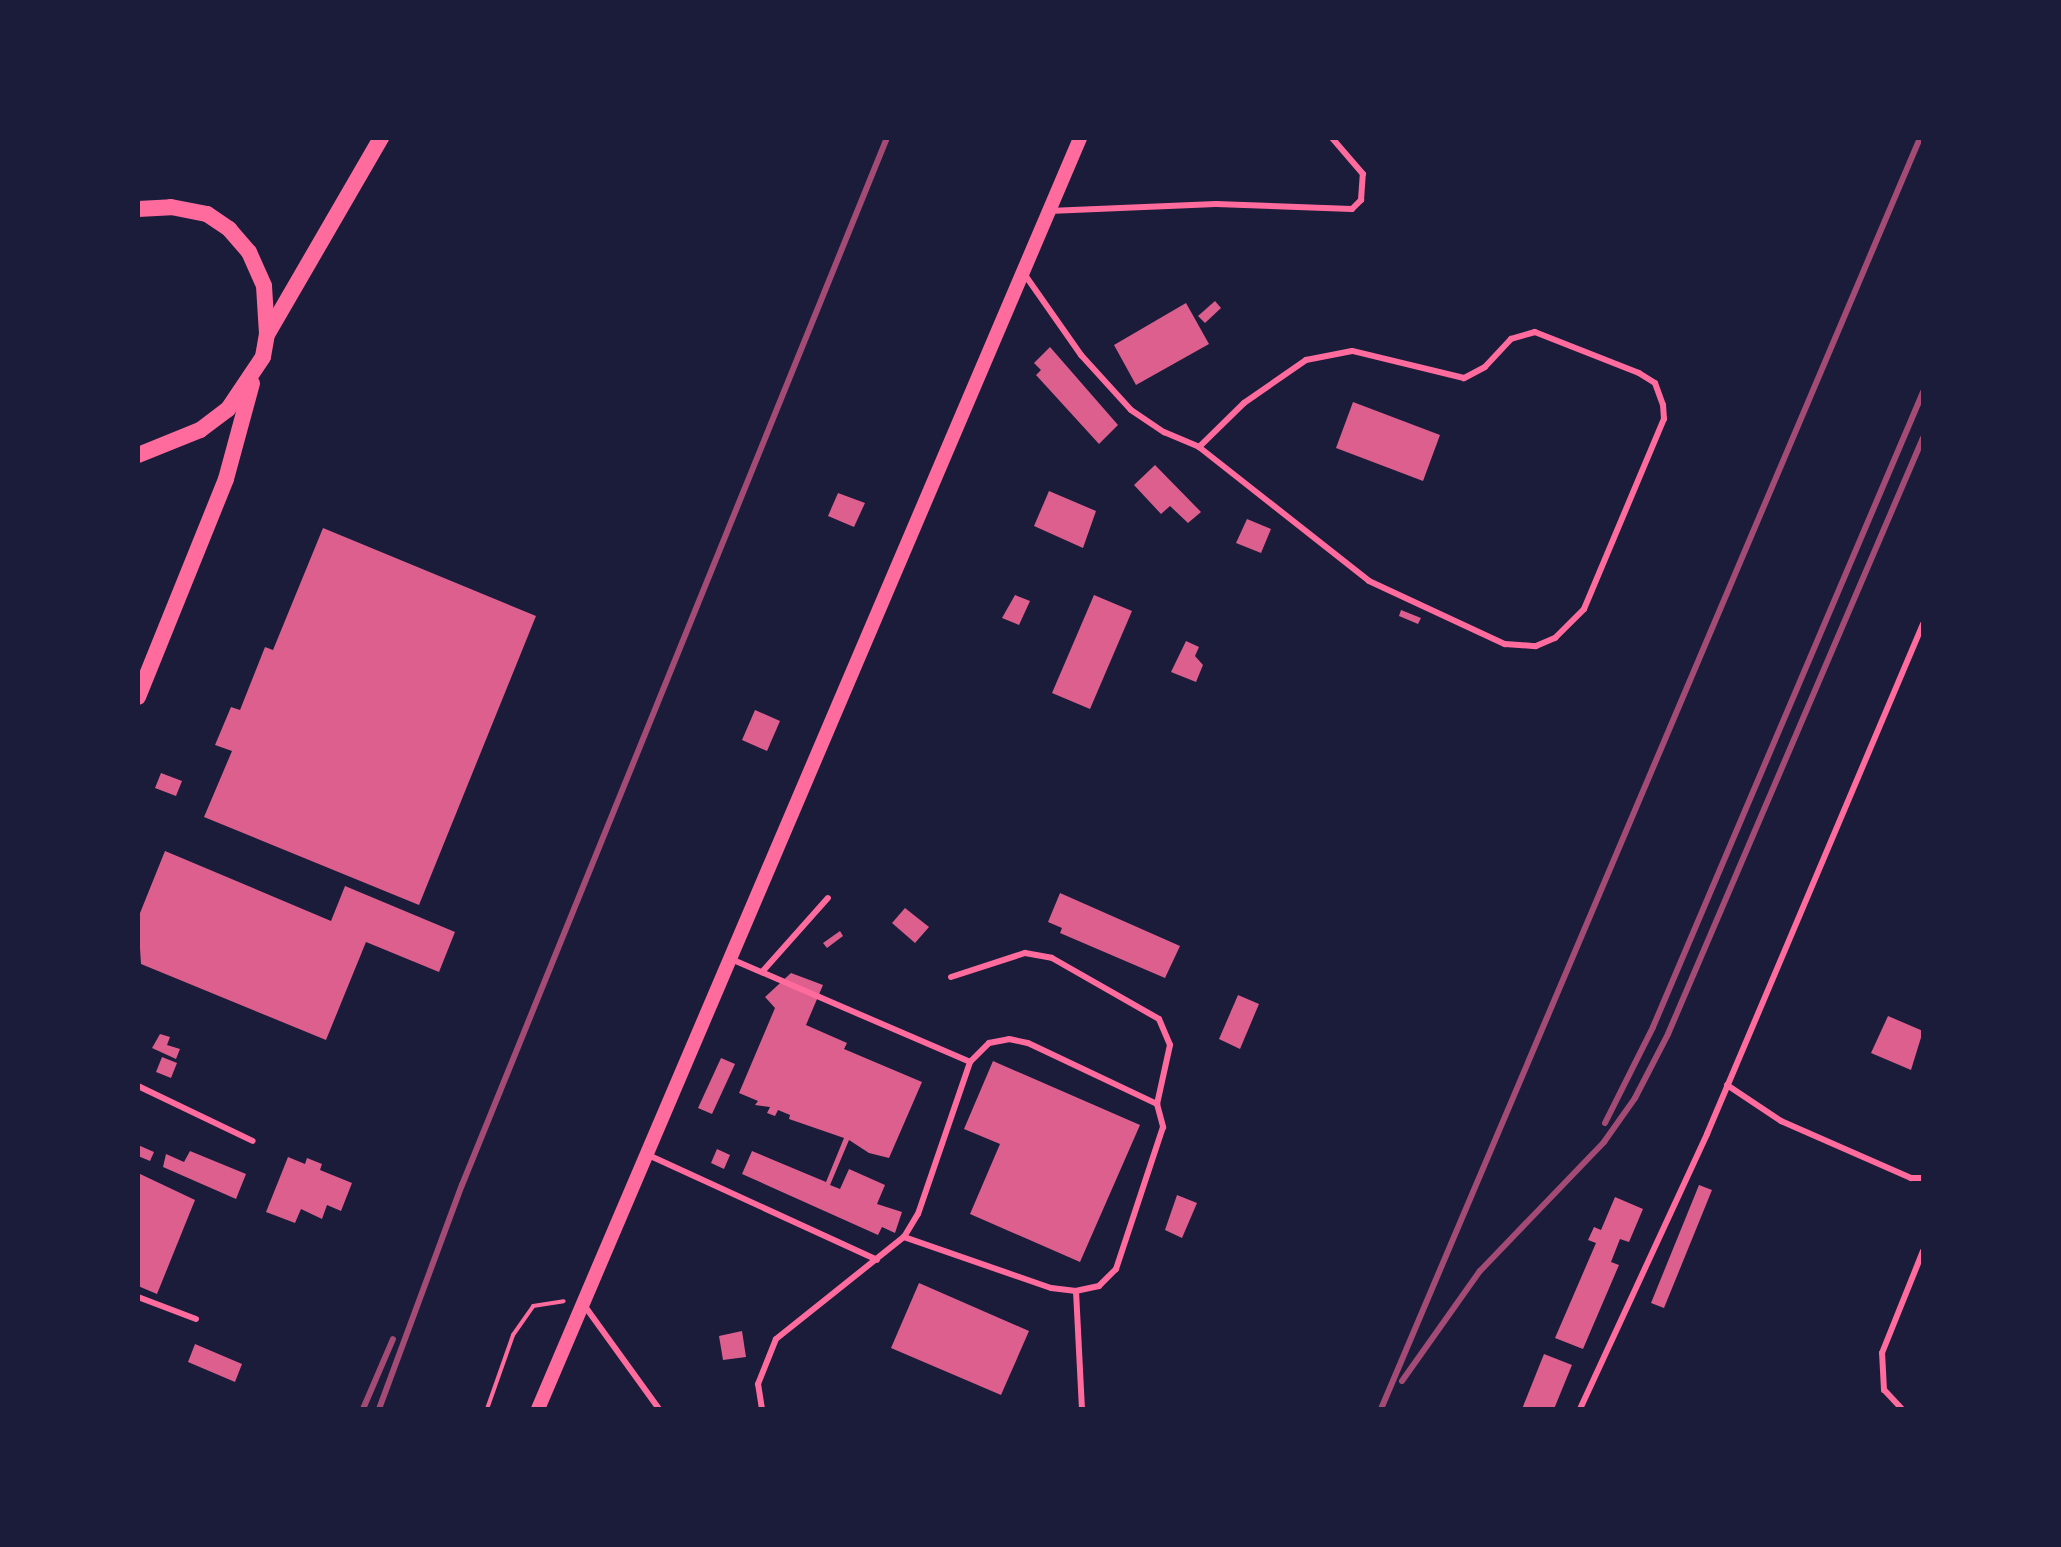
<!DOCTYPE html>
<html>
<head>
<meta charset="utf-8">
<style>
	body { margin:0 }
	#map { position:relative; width:2061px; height:1547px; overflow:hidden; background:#1b1b3a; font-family:Poppins,sans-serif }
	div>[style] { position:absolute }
	.building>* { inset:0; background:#dd5f8e }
	.path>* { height:4px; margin:-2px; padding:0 2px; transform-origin:2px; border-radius:2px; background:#ff6b9d }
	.service>* { height:6px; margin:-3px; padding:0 3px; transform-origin:3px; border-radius:3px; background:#ff6b9d }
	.tertiary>* { height:14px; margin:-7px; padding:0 7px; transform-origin:7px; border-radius:7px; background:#ff6b9d }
	.secondary>* { height:16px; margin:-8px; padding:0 8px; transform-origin:8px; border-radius:8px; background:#ff6b9d }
	.rail>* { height:6px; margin:-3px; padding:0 3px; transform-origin:3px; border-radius:3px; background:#a44b75 }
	span { translate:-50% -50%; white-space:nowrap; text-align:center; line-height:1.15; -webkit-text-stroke:8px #1b1b3a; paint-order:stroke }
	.frame { position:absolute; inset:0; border:140px solid #1b1b3a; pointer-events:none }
</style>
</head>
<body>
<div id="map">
	<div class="building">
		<div style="clip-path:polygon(1215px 301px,1221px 308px,1205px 323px,1198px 316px)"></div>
		<div style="clip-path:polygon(1186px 303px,1209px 344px,1136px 385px,1114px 345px)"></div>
		<div style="clip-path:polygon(1050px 347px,1118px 425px,1099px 444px,1036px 375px,1041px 370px,1034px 363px)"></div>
		<div style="clip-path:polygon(1353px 402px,1440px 435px,1423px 481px,1336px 448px)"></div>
		<div style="clip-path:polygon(1155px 465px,1201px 512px,1188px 523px,1170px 506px,1161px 514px,1134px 485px)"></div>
		<div style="clip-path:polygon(1049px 491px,1096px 511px,1083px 548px,1034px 526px)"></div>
		<div style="clip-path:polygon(838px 493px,865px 503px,854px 527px,828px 516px)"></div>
		<div style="clip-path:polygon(1247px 519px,1271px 529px,1261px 553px,1236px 543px)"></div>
		<div style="clip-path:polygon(323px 528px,536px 616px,419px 905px,204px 817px,232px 751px,215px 745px,231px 707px,240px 710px,265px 647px,273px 650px)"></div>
		<div style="clip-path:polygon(1015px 595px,1030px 601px,1019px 625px,1002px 618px)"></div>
		<div style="clip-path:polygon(1094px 595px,1132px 611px,1090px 709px,1052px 693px)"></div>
		<div style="clip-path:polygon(1401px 610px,1421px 618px,1418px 624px,1399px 616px)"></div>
		<div style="clip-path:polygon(1186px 641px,1199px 647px,1195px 656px,1203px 665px,1196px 682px,1171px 672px)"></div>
		<div style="clip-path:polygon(755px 710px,780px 721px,767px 751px,742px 740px)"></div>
		<div style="clip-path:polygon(161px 773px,182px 781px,176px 796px,155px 788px)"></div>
		<div style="clip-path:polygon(165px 851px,331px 921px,345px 886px,455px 932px,439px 972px,366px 942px,326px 1040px,141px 964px,138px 918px)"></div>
		<div style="clip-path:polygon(1060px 893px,1180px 946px,1165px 978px,1060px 933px,1062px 928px,1048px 922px)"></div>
		<div style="clip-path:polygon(905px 908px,929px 927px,915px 943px,892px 923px)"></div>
		<div style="clip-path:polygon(840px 931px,843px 936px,827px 948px,823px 943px)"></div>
		<div style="clip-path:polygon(791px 973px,823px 985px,806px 1025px,847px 1043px,844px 1049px,922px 1082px,889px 1158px,869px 1153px,849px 1140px,830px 1185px,840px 1189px,849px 1169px,885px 1185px,877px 1204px,902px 1212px,895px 1233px,882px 1227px,878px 1235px,742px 1174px,752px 1151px,826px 1182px,844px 1138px,789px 1119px,790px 1115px,778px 1110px,775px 1116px,767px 1113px,770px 1107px,755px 1105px,758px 1101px,739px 1093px,775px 1008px,765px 997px)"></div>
		<div style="clip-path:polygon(1238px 995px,1259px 1004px,1240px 1049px,1219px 1039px)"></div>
		<div style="clip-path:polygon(1888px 1016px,1923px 1031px,1911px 1070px,1871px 1053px)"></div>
		<div style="clip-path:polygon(160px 1034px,170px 1037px,167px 1045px,180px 1049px,176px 1059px,152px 1048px)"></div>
		<div style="clip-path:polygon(162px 1057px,177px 1063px,171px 1078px,156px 1072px)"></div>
		<div style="clip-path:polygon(721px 1058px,735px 1064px,712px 1114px,698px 1108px)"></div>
		<div style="clip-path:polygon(993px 1061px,1140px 1125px,1080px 1262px,970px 1214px,1000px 1144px,964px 1129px)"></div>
		<div style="clip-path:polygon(138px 1145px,154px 1152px,150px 1161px,138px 1156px)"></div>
		<div style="clip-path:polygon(717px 1149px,730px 1155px,724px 1169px,711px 1163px)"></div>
		<div style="clip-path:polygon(190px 1151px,246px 1174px,236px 1199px,163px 1167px,166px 1154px,184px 1162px)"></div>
		<div style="clip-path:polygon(288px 1157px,305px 1164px,307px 1158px,322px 1164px,320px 1170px,352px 1183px,341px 1211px,327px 1205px,322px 1219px,301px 1209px,295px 1223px,266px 1212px)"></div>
		<div style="clip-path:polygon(138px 1173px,195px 1200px,157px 1294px,138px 1286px)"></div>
		<div style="clip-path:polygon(1699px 1185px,1712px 1190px,1664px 1308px,1651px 1303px)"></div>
		<div style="clip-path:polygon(1177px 1195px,1197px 1203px,1182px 1238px,1165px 1230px)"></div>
		<div style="clip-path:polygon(1615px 1197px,1643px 1209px,1629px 1242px,1620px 1239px,1611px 1262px,1619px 1265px,1583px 1349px,1555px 1338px,1596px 1243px,1588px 1240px,1594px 1227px,1601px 1230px)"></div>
		<div style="clip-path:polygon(919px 1283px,1029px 1331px,1001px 1395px,891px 1348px)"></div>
		<div style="clip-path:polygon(742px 1331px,746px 1357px,723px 1360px,719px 1336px)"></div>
		<div style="clip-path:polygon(195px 1344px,242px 1364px,235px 1382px,188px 1362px)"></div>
		<div style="clip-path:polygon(1544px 1354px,1572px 1365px,1554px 1409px,1522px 1409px)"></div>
	</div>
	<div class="path">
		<div style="left:487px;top:1409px;width:78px;rotate:-70.6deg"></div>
		<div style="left:513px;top:1335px;width:35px;rotate:-55deg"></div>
		<div style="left:533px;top:1306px;width:31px;rotate:-9deg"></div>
	</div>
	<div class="service">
		<div style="left:1049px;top:211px;width:167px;rotate:-2.4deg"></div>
		<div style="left:1216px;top:204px;width:136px;rotate:2.1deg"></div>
		<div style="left:1352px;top:209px;width:13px;rotate:-45deg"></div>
		<div style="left:1361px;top:200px;width:26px;rotate:-86deg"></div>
		<div style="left:1363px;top:174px;width:48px;rotate:-130.7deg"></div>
		<div style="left:1025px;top:275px;width:98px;rotate:55deg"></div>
		<div style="left:1081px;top:355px;width:74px;rotate:47.7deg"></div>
		<div style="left:1131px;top:410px;width:40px;rotate:34deg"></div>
		<div style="left:1164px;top:432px;width:38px;rotate:23deg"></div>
		<div style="left:1199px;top:447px;width:216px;rotate:38.2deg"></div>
		<div style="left:1369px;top:581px;width:150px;rotate:24.9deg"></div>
		<div style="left:1505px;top:644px;width:31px;rotate:4deg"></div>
		<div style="left:1536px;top:646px;width:21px;rotate:-23deg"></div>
		<div style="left:1555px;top:638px;width:41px;rotate:-45deg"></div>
		<div style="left:1584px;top:609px;width:206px;rotate:-67.2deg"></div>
		<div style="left:1664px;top:419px;width:14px;rotate:-94deg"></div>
		<div style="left:1663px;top:405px;width:23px;rotate:-110deg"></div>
		<div style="left:1655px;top:383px;width:19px;rotate:-148deg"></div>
		<div style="left:1639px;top:373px;width:112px;rotate:-158.5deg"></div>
		<div style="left:1535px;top:332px;width:25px;rotate:164deg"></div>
		<div style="left:1511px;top:339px;width:38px;rotate:133deg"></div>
		<div style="left:1485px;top:367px;width:24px;rotate:152deg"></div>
		<div style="left:1464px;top:378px;width:115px;rotate:-166.4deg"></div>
		<div style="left:1352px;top:351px;width:47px;rotate:168.9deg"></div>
		<div style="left:1306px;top:360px;width:75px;rotate:145.3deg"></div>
		<div style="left:1244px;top:403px;width:63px;rotate:135.6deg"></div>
		<div style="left:731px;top:959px;width:260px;rotate:23.3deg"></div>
		<div style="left:762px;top:972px;width:99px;rotate:-48.3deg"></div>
		<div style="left:951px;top:977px;width:78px;rotate:-18deg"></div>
		<div style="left:1025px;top:953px;width:27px;rotate:10deg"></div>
		<div style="left:1052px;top:958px;width:123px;rotate:29.7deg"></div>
		<div style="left:1159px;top:1019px;width:28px;rotate:67deg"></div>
		<div style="left:1170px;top:1045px;width:60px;rotate:102.4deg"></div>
		<div style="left:1727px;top:1085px;width:65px;rotate:33.7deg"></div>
		<div style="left:1781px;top:1121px;width:142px;rotate:23.7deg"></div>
		<div style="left:1911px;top:1178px;width:12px"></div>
		<div style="left:138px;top:1086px;width:127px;rotate:25.6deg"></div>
		<div style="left:646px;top:1154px;width:254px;rotate:24.6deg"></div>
		<div style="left:1076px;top:1291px;width:118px;rotate:87.1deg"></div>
		<div style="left:138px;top:1297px;width:62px;rotate:20.8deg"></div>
		<div style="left:584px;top:1305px;width:128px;rotate:54.2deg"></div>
		<div style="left:762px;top:1409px;width:25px;rotate:-99deg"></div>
		<div style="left:758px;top:1384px;width:48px;rotate:-68.2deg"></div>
		<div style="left:776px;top:1339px;width:164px;rotate:-38.6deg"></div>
		<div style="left:904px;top:1237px;width:27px;rotate:-59deg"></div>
		<div style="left:918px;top:1214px;width:161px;rotate:-71.1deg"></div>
		<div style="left:970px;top:1062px;width:27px;rotate:-45deg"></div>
		<div style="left:989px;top:1043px;width:20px;rotate:-11deg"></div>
		<div style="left:1009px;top:1039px;width:19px;rotate:12deg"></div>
		<div style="left:1028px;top:1043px;width:143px;rotate:25.3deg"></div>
		<div style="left:1157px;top:1104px;width:24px;rotate:75deg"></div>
		<div style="left:1163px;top:1127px;width:150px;rotate:108.3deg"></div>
		<div style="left:1116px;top:1269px;width:24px;rotate:135deg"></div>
		<div style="left:1099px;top:1286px;width:24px;rotate:168deg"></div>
		<div style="left:1076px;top:1291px;width:25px;rotate:-173deg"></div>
		<div style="left:1051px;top:1288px;width:156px;rotate:-160.9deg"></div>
		<div style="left:1580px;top:1409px;width:303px;rotate:-65.2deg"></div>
		<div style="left:1707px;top:1134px;width:554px;rotate:-67.05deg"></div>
		<div style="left:1902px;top:1409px;width:26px;rotate:-133deg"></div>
		<div style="left:1884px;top:1390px;width:37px;rotate:-93deg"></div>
		<div style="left:1882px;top:1353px;width:110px;rotate:-68.1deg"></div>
	</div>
	<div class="tertiary">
		<div style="left:538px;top:1409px;width:1382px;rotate:-66.9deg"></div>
	</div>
	<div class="secondary">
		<div style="left:138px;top:209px;width:33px;rotate:-3deg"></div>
		<div style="left:171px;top:207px;width:37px;rotate:11deg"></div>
		<div style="left:207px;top:214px;width:27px;rotate:34deg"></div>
		<div style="left:229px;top:229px;width:30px;rotate:49deg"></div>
		<div style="left:249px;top:252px;width:37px;rotate:66deg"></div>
		<div style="left:264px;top:286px;width:48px;rotate:86.4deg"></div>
		<div style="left:267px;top:334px;width:23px;rotate:100deg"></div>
		<div style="left:263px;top:357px;width:63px;rotate:123.9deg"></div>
		<div style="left:228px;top:409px;width:35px;rotate:143deg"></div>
		<div style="left:200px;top:430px;width:67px;rotate:158deg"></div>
		<div style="left:268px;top:333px;width:225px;rotate:-59.9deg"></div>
		<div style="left:138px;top:697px;width:235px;rotate:-68deg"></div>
		<div style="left:226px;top:479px;width:99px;rotate:-74.8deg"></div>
	</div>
	<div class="rail">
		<div style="left:1605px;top:1123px;width:107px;rotate:-63.4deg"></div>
		<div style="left:1653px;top:1027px;width:690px;rotate:-66.96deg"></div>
		<div style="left:1402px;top:1381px;width:135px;rotate:-54.7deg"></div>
		<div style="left:1480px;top:1271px;width:179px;rotate:-46.1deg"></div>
		<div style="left:1604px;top:1142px;width:54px;rotate:-54.8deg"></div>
		<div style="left:1635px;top:1098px;width:72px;rotate:-62.7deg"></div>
		<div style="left:1668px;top:1034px;width:648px;rotate:-66.84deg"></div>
		<div style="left:363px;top:1409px;width:76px;rotate:-66.8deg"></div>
		<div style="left:379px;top:1409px;width:239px;rotate:-69.7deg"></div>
		<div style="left:462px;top:1185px;width:1130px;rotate:-67.91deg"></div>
		<div style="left:1381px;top:1409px;width:1381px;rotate:-67.02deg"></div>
	</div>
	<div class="frame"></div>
</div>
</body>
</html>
